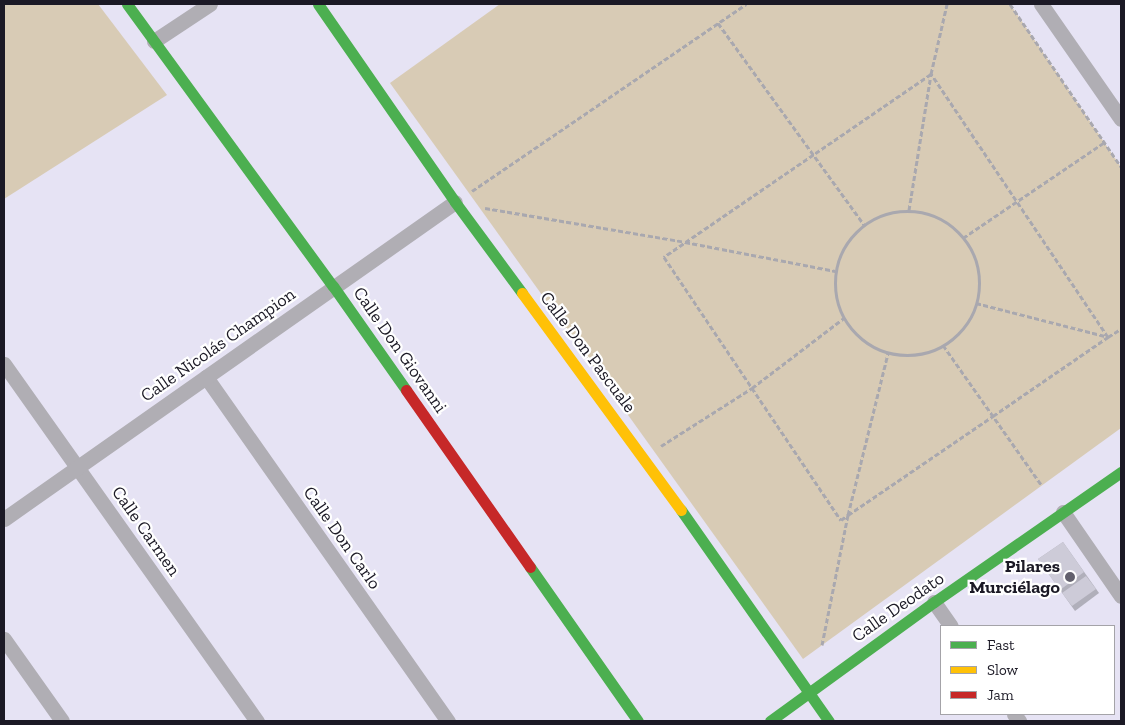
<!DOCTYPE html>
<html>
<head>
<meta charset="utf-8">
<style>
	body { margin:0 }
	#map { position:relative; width:1125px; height:725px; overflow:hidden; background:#e6e3f4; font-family:"Zilla Slab",serif }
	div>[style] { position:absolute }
	.green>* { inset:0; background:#d8cbb5 }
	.path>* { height:3px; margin-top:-1.5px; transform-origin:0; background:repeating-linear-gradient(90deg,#a9a8af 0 5px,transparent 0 7.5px) }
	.path>.ring { margin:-1.5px; padding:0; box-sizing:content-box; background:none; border:3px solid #a9a8af; border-radius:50% }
	.street>* { height:15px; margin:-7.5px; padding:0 7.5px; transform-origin:7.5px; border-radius:7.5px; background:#b0aeb4 }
	.fast>* { height:11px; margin:-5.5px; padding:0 5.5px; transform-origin:5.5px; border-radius:5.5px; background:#4caf50 }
	.slow>* { height:11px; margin:-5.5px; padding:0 5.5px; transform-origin:5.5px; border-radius:5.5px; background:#ffc107 }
	.jam>* { height:11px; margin:-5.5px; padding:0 5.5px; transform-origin:5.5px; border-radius:5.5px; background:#c62828 }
	.wall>* { inset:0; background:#b0afba }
	.building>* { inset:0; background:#cdcbd8 }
	.dots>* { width:14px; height:14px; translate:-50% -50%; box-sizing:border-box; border:2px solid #fff; border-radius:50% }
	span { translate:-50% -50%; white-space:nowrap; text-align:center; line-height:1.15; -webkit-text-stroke:4.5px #fff; paint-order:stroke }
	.street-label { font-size:18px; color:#1b1925 }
	.poi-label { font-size:18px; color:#1b1925; font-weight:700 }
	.right { translate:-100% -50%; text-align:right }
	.frame { position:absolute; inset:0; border:5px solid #1b1925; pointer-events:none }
	.legend { position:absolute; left:940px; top:625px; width:175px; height:90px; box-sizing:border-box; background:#fff; border:1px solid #a4a3a8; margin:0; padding:6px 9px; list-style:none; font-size:15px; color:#1b1925 }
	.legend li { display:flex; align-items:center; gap:10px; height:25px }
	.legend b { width:25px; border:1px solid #a4a3a8 }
</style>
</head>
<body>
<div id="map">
	<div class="green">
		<div style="clip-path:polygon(4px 4px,98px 4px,167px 95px,4px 199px)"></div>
		<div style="clip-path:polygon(500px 4px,1010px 4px,1121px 167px,1121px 428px,803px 659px,390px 83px)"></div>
	</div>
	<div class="path">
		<div style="left:1010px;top:4px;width:197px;rotate:55.7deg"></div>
		<div style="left:718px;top:23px;width:249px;rotate:54.1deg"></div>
		<div style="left:472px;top:191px;width:332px;rotate:-34.3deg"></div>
		<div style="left:485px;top:208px;width:203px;rotate:9.6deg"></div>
		<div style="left:685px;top:242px;width:153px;rotate:10.9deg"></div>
		<div style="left:909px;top:210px;width:138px;rotate:-80.8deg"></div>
		<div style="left:931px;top:74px;width:72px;rotate:-77.1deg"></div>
		<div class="ring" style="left:835px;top:211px;width:141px;height:141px"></div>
		<div style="left:963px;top:238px;width:171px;rotate:-34.1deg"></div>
		<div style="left:976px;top:303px;width:136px;rotate:14.4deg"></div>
		<div style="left:1108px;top:337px;width:317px;rotate:-123.9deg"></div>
		<div style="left:931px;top:74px;width:324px;rotate:145.6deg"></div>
		<div style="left:664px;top:257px;width:317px;rotate:56.1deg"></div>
		<div style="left:841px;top:520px;width:9px;rotate:-36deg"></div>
		<div style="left:848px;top:515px;width:176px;rotate:-34.3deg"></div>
		<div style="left:993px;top:416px;width:140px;rotate:-34.5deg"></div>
		<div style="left:1108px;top:337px;width:15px;rotate:-32deg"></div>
		<div style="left:943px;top:345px;width:172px;rotate:54.9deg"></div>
		<div style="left:661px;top:446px;width:108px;rotate:-32.5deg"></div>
		<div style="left:752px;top:388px;width:116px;rotate:-37.3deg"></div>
		<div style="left:822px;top:645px;width:133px;rotate:-78.7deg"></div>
		<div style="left:848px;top:515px;width:167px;rotate:-76.1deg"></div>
	</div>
	<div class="street">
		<div style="left:1041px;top:4px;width:140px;rotate:55.2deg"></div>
		<div style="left:154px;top:41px;width:67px;rotate:-33.5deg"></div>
		<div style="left:4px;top:364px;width:438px;rotate:54.7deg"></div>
		<div style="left:206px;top:377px;width:421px;rotate:54.9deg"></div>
		<div style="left:1063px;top:512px;width:102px;rotate:55.4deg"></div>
		<div style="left:4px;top:519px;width:551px;rotate:-35.1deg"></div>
		<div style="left:934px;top:602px;width:29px;rotate:55deg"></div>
		<div style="left:4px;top:639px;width:100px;rotate:54.7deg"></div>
		<div style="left:1014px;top:714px;width:9px;rotate:54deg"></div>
	</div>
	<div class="fast">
		<div style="left:127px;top:4px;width:349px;rotate:53.9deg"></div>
		<div style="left:333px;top:286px;width:127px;rotate:54.9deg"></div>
		<div style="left:318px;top:4px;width:241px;rotate:55.3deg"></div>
		<div style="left:455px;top:202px;width:113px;rotate:53.6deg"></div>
		<div style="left:681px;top:510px;width:258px;rotate:55deg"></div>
		<div style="left:530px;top:567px;width:188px;rotate:55deg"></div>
		<div style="left:770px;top:721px;width:203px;rotate:-36deg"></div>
		<div style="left:934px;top:602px;width:228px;rotate:-34.8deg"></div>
	</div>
	<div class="slow">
		<div style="left:522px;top:293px;width:269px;rotate:53.8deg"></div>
	</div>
	<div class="jam">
		<div style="left:406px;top:390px;width:216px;rotate:55deg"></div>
	</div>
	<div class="wall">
		<div style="clip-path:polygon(1063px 542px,1099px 593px,1075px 611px,1038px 559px)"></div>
	</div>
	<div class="building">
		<div style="clip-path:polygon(1063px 542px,1084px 572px,1060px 590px,1038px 559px)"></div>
		<div style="clip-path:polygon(1086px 576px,1096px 589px,1072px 606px,1062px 593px)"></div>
	</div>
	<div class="dots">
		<div style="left:1070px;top:577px;background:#62606d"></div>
	</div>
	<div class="street-label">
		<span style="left:218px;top:345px;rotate:-35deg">Calle Nicolás Champion</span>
		<span style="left:400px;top:350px;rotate:55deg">Calle Don Giovanni</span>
		<span style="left:588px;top:352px;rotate:53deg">Calle Don Pascuale</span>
		<span style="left:146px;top:531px;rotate:55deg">Calle Carmen</span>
		<span style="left:342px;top:538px;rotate:55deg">Calle Don Carlo</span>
		<span style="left:898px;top:607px;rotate:-35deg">Calle Deodato</span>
	</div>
	<div class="poi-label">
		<span class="right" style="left:1060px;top:577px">Pilares<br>Murciélago</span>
	</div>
	<div class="frame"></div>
	<ul class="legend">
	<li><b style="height:6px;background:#4caf50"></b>Fast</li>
	<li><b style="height:6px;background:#ffc107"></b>Slow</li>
	<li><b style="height:6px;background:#c62828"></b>Jam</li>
	</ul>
</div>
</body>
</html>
